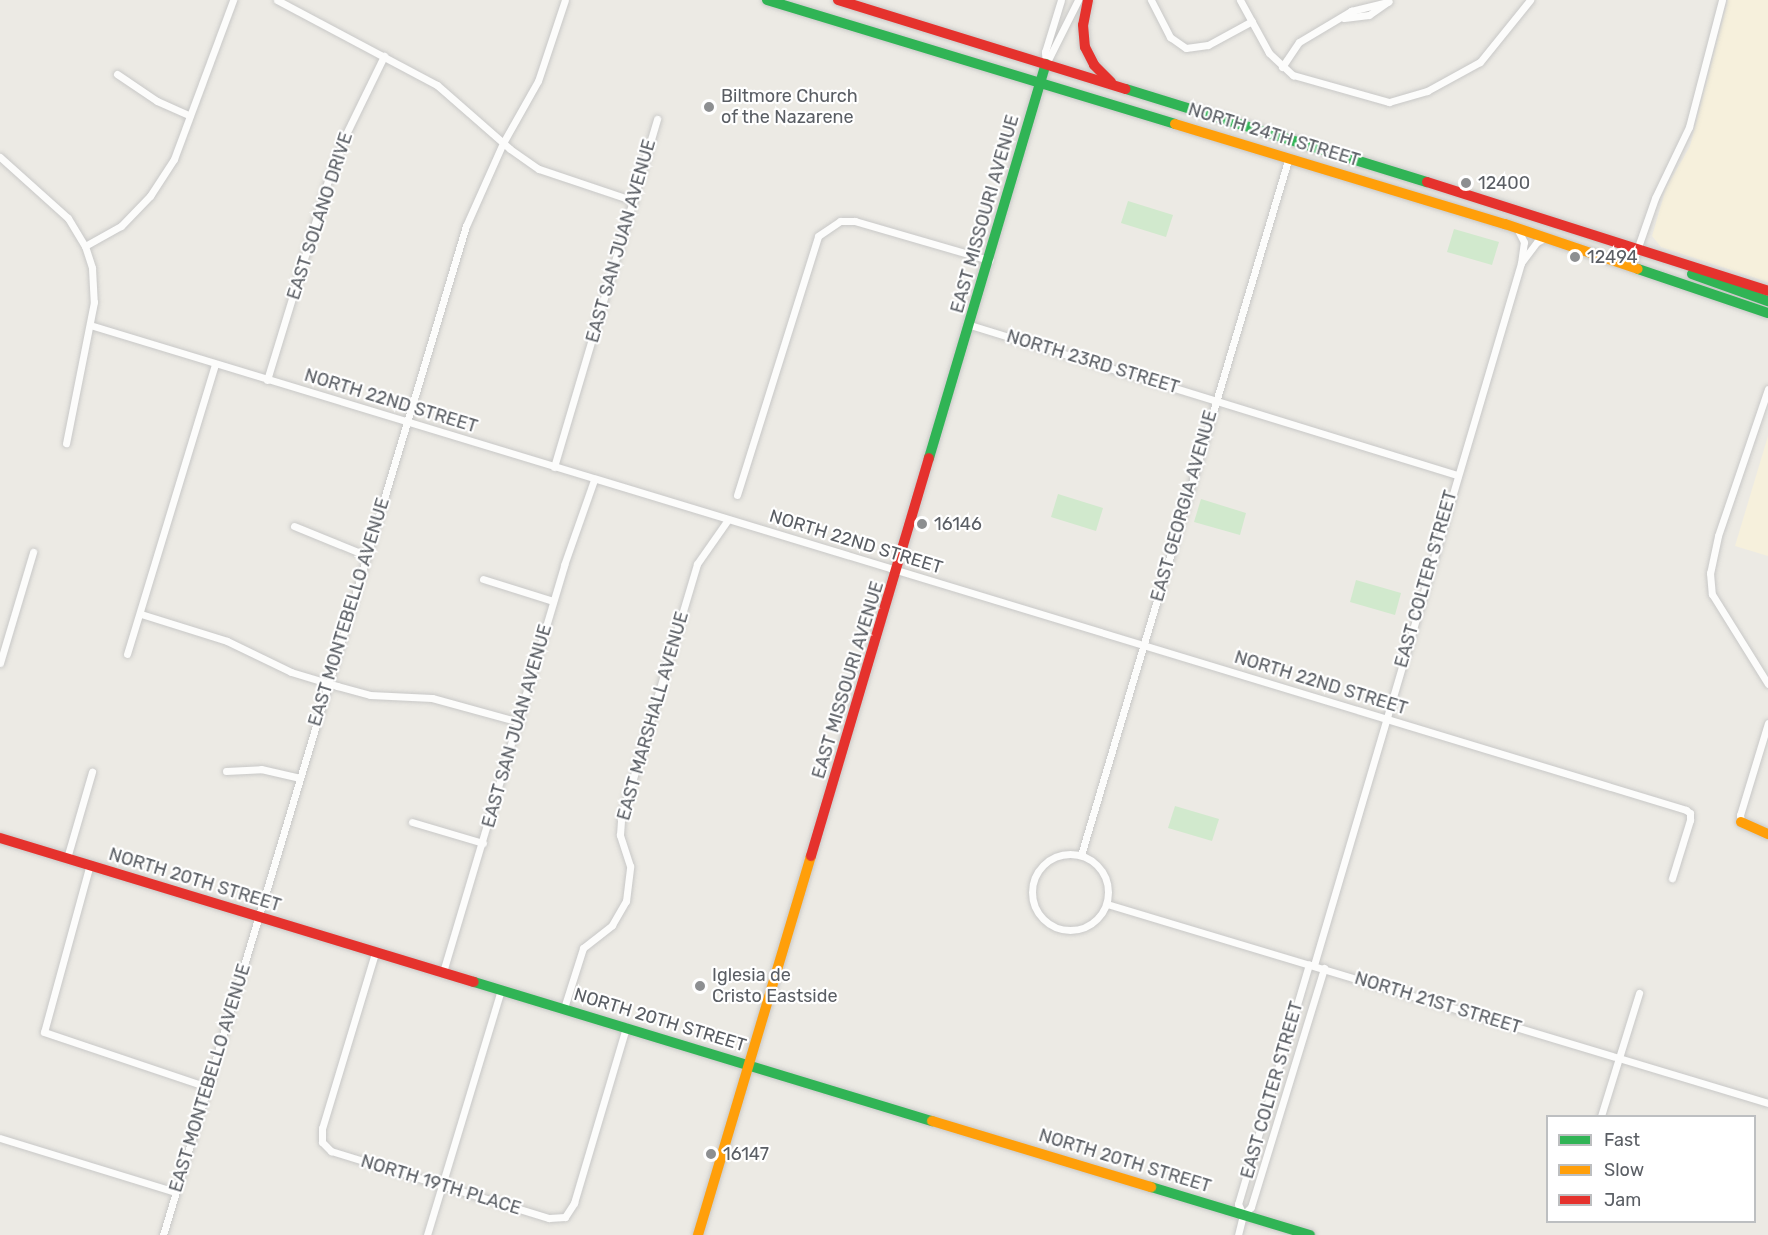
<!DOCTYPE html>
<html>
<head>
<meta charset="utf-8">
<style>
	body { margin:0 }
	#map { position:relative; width:1768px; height:1235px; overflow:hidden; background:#eceae4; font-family:Rubik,sans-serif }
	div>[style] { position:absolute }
	.commercial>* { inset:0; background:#f6f0dc }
	.green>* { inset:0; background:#d1e9cd }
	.roads { filter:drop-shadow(0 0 2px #c8c8c7) drop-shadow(0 0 2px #c8c8c7) }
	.street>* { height:7px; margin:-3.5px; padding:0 3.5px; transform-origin:3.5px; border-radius:3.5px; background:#fcfcfb }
	.street>.ring { margin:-3.5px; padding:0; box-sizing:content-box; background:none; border:7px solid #fcfcfb; border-radius:50% }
	.fast>* { height:10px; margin:-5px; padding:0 5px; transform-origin:5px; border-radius:5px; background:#30b455 }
	.slow>* { height:10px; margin:-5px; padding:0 5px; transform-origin:5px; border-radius:5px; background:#ff9f0a }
	.jam>* { height:10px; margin:-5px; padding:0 5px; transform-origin:5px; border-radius:5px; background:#e5322d }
	.dots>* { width:16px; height:16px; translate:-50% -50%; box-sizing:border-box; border:3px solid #fff; border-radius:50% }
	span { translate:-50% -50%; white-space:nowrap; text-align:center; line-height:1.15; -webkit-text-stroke:4.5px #fff; paint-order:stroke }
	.poi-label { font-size:18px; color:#5a5e64 }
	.left { translate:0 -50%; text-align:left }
	.street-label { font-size:18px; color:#5a5e64 }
	.legend { position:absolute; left:1546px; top:1115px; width:210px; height:108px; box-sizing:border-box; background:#fff; border:2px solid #bdbfc1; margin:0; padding:8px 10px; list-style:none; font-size:18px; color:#5a5e64 }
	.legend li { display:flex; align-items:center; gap:12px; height:30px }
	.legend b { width:30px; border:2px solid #bdbfc1 }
</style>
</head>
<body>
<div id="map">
	<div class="commercial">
		<div style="clip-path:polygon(1728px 0,1768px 0,1768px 282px,1661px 247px,1652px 236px,1666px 188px,1690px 146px)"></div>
		<div style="clip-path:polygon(1768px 436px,1768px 556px,1735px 546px)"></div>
	</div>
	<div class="green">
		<div style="clip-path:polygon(1128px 201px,1173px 215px,1166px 237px,1121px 223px)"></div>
		<div style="clip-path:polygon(1454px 229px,1499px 242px,1492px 265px,1447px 252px)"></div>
		<div style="clip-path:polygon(1058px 494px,1103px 508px,1096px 531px,1051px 517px)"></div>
		<div style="clip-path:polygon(1201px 499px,1246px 513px,1240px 535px,1194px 522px)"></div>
		<div style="clip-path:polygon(1356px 580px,1401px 593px,1395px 615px,1350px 602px)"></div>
		<div style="clip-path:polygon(1175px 806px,1219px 819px,1212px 841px,1168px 828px)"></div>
	</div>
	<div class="roads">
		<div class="street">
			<div style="left:277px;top:0;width:181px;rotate:28deg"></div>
			<div style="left:437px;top:85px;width:97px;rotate:41.2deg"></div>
			<div style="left:510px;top:149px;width:35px;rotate:35deg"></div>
			<div style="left:539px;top:169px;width:100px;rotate:18.6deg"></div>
			<div style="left:1151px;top:0;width:42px;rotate:62.8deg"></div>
			<div style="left:1170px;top:37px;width:19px;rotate:35deg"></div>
			<div style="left:1186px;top:48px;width:22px;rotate:-8deg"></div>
			<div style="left:1208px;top:45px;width:50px;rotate:-28.6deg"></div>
			<div style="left:1240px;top:0;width:60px;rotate:61.3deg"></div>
			<div style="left:1269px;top:53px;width:33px;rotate:43deg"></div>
			<div style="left:1293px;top:75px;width:100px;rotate:15.7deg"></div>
			<div style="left:1389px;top:102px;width:40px;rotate:-16deg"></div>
			<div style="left:1427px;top:91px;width:60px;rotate:-28.7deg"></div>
			<div style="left:1480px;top:62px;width:80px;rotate:-51.1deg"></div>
			<div style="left:1344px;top:18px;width:25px;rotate:-7deg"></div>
			<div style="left:1369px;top:15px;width:24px;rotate:-35deg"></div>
			<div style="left:1046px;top:64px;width:72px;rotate:-63.4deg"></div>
			<div style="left:1046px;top:64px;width:12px;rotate:-95deg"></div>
			<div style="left:1045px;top:52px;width:54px;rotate:-72.9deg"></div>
			<div style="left:1282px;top:67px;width:30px;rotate:-56deg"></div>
			<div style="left:1299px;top:42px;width:61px;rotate:-30.8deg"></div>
			<div style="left:1351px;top:11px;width:38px;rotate:-14deg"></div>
			<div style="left:117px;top:74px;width:48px;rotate:34deg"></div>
			<div style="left:157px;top:101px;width:36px;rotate:24deg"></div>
			<div style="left:0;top:157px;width:91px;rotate:41.9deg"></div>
			<div style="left:68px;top:218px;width:33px;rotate:59deg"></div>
			<div style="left:85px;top:246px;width:23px;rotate:72deg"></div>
			<div style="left:92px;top:268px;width:34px;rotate:87deg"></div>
			<div style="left:94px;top:302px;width:144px;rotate:101.2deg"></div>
			<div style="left:85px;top:246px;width:41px;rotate:-29.1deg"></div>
			<div style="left:121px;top:226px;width:42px;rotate:-46deg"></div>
			<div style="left:150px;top:196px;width:44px;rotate:-57deg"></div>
			<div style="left:174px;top:159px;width:170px;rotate:-69.6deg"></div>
			<div style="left:1521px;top:263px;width:26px;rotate:-53deg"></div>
			<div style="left:1537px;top:242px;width:9px;rotate:-27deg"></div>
			<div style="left:1631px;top:267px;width:73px;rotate:-70.8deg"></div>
			<div style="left:1655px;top:198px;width:79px;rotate:-64.4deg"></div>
			<div style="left:1689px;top:127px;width:131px;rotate:-75.4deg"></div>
			<div style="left:90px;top:325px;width:1668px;rotate:16.9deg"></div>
			<div style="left:1686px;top:810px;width:5px;rotate:37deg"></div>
			<div style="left:1690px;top:813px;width:7px;rotate:90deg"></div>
			<div style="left:1690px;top:820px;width:61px;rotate:107.2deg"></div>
			<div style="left:970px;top:325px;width:510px;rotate:17.12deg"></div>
			<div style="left:267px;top:380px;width:208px;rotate:-73deg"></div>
			<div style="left:328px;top:181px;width:50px;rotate:-69deg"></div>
			<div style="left:346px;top:134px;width:87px;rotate:-64deg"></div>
			<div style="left:1768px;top:389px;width:155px;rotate:108.8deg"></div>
			<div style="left:1718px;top:536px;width:38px;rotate:102deg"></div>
			<div style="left:1710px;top:573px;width:21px;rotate:85deg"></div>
			<div style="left:1712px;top:594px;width:106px;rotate:58.1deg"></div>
			<div style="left:554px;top:467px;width:363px;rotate:-73.5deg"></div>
			<div style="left:737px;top:495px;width:271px;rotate:-72.6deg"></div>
			<div style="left:818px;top:236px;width:27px;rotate:-34deg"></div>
			<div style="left:840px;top:221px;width:15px"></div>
			<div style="left:855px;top:221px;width:140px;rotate:16.2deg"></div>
			<div style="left:294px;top:526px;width:77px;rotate:22.2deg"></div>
			<div style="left:483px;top:579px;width:73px;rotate:17.4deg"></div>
			<div style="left:141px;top:614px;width:90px;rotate:17.4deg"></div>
			<div style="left:227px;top:641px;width:71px;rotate:25.8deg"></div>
			<div style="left:291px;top:672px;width:48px;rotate:16.9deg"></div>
			<div style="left:337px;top:686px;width:34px;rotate:15deg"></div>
			<div style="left:370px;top:695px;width:62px;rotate:2.8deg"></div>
			<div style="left:432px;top:698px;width:91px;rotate:15.3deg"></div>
			<div style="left:127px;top:654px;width:303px;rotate:-73.1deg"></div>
			<div style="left:0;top:663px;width:116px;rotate:-73.4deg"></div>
			<div style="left:226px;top:771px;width:35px;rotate:-3deg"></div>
			<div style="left:261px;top:769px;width:39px;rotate:13deg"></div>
			<div style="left:412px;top:822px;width:74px;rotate:16.5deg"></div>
			<div style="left:1741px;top:822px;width:7px;rotate:-98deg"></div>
			<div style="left:1740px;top:815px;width:96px;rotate:-73.1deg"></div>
			<div class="ring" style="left:1032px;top:854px;width:69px;height:69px"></div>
			<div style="left:1081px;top:855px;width:728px;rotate:-73.41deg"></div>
			<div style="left:67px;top:858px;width:90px;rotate:-73.8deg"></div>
			<div style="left:90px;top:864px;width:174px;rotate:105.3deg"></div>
			<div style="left:44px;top:1032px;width:172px;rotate:18.6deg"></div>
			<div style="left:1107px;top:904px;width:690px;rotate:16.75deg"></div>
			<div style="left:375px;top:953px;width:183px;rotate:106.8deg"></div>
			<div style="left:322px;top:1128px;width:14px;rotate:90deg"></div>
			<div style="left:322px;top:1142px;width:13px;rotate:45deg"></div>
			<div style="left:331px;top:1151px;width:228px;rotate:17.1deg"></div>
			<div style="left:549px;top:1218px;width:16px;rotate:-4deg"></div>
			<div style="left:565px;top:1217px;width:17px;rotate:-57deg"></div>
			<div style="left:574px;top:1203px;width:184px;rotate:-73.5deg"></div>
			<div style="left:1314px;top:965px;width:732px;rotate:-73.57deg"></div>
			<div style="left:1521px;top:263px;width:21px;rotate:-82deg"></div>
			<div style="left:1524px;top:242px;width:13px;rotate:-117deg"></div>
			<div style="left:443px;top:972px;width:425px;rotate:-73.4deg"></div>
			<div style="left:564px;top:565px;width:90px;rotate:-70.6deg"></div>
			<div style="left:564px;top:1008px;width:63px;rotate:-72.4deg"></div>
			<div style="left:583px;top:948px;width:37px;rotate:-38deg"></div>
			<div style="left:612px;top:925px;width:28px;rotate:-60deg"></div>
			<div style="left:626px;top:901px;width:35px;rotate:-83deg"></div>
			<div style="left:630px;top:866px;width:33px;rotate:-108deg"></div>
			<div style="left:620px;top:835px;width:16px;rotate:-86deg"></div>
			<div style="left:621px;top:819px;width:266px;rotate:-73.4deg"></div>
			<div style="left:697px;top:564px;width:52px;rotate:-55.1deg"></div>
			<div style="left:1601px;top:1116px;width:129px;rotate:-72.8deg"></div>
			<div style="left:0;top:1138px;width:183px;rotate:17.1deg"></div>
			<div style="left:1243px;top:1215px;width:12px;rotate:-114deg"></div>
			<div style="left:1238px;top:1204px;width:250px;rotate:-73.5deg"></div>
			<div style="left:163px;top:1235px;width:1054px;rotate:-73.29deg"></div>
			<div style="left:466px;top:226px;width:91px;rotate:-66deg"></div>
			<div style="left:503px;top:143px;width:71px;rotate:-60.6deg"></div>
			<div style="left:538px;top:81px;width:85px;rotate:-71.6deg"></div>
			<div style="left:427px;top:1235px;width:256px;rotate:-73.2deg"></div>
			<div style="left:1238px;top:1235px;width:21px;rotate:-76deg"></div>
			<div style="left:1243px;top:1215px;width:11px;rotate:-45deg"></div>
			<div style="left:1251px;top:1207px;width:250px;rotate:-73deg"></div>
		</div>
		<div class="fast">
			<div style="left:767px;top:0;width:426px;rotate:16.9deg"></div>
			<div style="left:1126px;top:89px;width:315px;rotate:17.2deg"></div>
			<div style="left:1638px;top:269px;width:137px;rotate:18.7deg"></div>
			<div style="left:1692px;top:274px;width:81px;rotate:19.6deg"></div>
			<div style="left:929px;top:458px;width:411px;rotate:-73.5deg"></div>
			<div style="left:474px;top:982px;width:479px;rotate:16.9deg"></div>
			<div style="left:1151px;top:1187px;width:166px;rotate:16.8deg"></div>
		</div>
		<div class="slow">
			<div style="left:1175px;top:124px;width:345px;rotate:16.9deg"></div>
			<div style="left:1505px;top:224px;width:140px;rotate:18.7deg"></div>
			<div style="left:1741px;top:822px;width:30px;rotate:24deg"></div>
			<div style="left:932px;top:1121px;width:229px;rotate:16.8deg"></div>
			<div style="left:698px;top:1235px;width:395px;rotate:-73.4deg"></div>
		</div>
		<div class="jam">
			<div style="left:838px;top:0;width:301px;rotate:17.2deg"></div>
			<div style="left:1088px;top:0;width:25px;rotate:101deg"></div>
			<div style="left:1083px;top:25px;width:22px;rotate:85deg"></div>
			<div style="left:1085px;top:47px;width:20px;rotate:63deg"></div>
			<div style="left:1094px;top:65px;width:24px;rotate:45deg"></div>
			<div style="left:1427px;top:182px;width:358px;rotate:17.7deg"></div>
			<div style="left:0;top:838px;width:495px;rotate:16.9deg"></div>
			<div style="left:811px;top:856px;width:415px;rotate:-73.5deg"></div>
		</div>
	</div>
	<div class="dots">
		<div style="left:709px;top:107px;background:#8d8f91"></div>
		<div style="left:1466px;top:183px;background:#8d8f91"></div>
		<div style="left:1575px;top:257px;background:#8d8f91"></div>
		<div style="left:922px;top:524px;background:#8d8f91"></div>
		<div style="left:700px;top:986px;background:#8d8f91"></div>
		<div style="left:711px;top:1154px;background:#8d8f91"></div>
	</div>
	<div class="poi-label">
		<span class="left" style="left:721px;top:107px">Biltmore Church<br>of the Nazarene</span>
		<span class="left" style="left:1478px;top:183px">12400</span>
		<span class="left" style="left:1587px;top:257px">12494</span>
		<span class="left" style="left:934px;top:524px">16146</span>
		<span class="left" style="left:712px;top:986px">Iglesia de<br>Cristo Eastside</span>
		<span class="left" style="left:723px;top:1154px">16147</span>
	</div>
	<div class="street-label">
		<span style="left:1274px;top:135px;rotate:17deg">NORTH 24TH STREET</span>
		<span style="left:985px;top:214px;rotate:-74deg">EAST MISSOURI AVENUE</span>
		<span style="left:320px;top:216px;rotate:-72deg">EAST SOLANO DRIVE</span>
		<span style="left:621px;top:241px;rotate:-74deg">EAST SAN JUAN AVENUE</span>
		<span style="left:1093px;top:362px;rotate:17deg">NORTH 23RD STREET</span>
		<span style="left:391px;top:401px;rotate:17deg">NORTH 22ND STREET</span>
		<span style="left:1184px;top:506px;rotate:-74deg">EAST GEORGIA AVENUE</span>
		<span style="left:856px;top:542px;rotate:17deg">NORTH 22ND STREET</span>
		<span style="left:1426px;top:579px;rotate:-74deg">EAST COLTER STREET</span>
		<span style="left:349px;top:612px;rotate:-73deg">EAST MONTEBELLO AVENUE</span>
		<span style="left:848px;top:680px;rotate:-73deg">EAST MISSOURI AVENUE</span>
		<span style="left:1321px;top:683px;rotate:17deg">NORTH 22ND STREET</span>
		<span style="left:653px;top:716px;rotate:-74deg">EAST MARSHALL AVENUE</span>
		<span style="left:517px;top:726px;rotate:-74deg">EAST SAN JUAN AVENUE</span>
		<span style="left:195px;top:880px;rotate:17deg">NORTH 20TH STREET</span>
		<span style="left:1438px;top:1003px;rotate:17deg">NORTH 21ST STREET</span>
		<span style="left:660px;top:1020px;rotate:17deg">NORTH 20TH STREET</span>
		<span style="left:210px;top:1078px;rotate:-73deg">EAST MONTEBELLO AVENUE</span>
		<span style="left:1272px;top:1090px;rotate:-74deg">EAST COLTER STREET</span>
		<span style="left:1125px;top:1161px;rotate:17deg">NORTH 20TH STREET</span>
		<span style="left:441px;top:1185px;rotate:17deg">NORTH 19TH PLACE</span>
	</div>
	<ul class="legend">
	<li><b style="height:8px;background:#30b455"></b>Fast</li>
	<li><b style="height:8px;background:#ff9f0a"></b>Slow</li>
	<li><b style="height:8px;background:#e5322d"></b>Jam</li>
	</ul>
</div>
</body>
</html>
